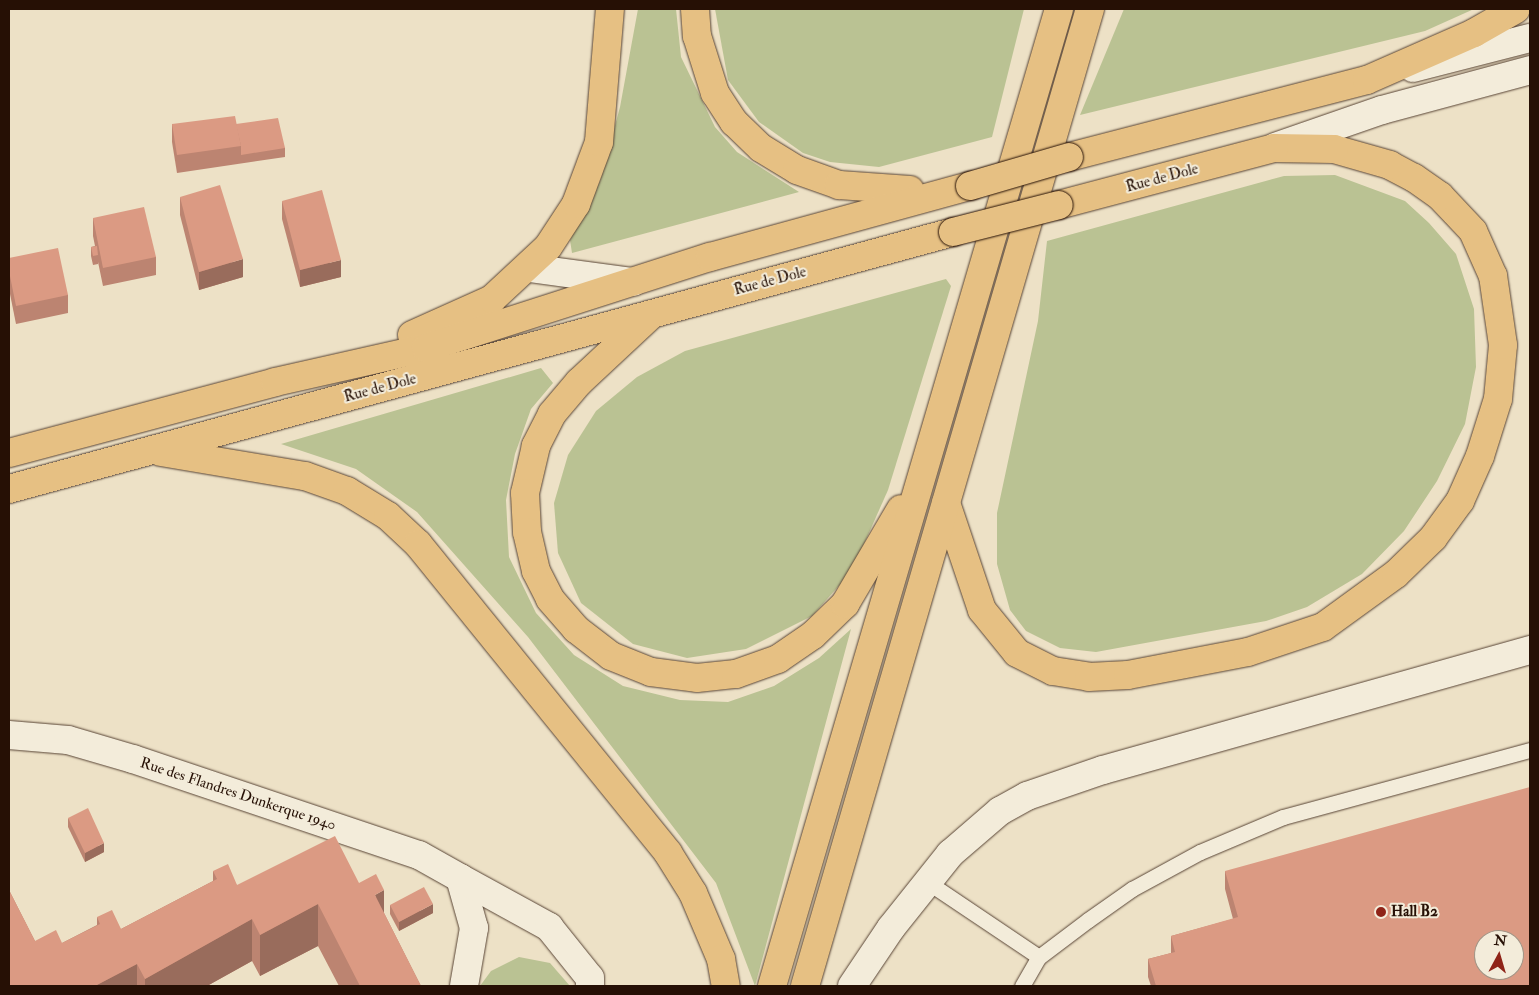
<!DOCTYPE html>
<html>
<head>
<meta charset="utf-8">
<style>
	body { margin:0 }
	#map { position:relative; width:1539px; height:995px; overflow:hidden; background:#ede1c6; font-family:"IM FELL Double Pica",serif }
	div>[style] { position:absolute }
	.green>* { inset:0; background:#bac293 }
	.roads { filter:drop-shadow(0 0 1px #584435) drop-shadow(0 0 1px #584435) }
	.lane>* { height:15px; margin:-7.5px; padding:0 7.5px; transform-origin:7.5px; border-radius:7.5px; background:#f3ecda }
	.street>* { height:28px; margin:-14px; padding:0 14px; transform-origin:14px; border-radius:14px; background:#f3ecda }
	.secondary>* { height:28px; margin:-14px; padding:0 14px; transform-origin:14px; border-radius:14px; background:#f3ecda }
	.primary>* { height:28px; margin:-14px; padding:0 14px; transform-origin:14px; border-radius:14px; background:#e6c083 }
	.bridges { filter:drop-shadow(0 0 1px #261005) drop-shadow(0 0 1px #261005) }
	.primary-bridge>* { height:28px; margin:-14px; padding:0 14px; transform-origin:14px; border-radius:14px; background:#e6c083 }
	.wall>* { inset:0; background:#bc8471 }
	.shaded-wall>* { inset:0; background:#996c5c }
	.building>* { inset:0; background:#db9a83 }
	.dots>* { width:14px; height:14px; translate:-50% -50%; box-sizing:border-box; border:2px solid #f3ecda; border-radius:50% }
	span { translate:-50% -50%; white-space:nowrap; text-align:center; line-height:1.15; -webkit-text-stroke:4px #f3ecda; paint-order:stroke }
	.street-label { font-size:15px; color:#261005 }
	.poi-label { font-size:15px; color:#261005; font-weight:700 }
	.left { translate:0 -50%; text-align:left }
	.frame { position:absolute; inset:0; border:10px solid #261005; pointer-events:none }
	.north { position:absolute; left:1474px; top:930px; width:50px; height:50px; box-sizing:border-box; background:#f3ecda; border:1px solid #a19485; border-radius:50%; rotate:6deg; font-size:14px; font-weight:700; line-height:20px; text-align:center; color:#261005 }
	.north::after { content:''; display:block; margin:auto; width:18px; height:22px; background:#8f2418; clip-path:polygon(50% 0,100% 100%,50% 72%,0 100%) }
</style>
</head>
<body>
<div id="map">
	<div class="green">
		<div style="clip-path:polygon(638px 9px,676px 9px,681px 57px,715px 127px,737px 152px,799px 192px,572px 253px,570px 240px,600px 181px,620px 107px)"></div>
		<div style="clip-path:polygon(715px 9px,1024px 9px,992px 137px,879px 167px,830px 162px,803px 153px,759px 122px,728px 80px)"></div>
		<div style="clip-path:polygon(1124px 9px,1474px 9px,1425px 31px,1080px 115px)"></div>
		<div style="clip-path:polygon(1335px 175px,1405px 201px,1429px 223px,1456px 254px,1474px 309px,1476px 367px,1465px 424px,1437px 481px,1404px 531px,1362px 574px,1307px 607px,1266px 621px,1096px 652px,1060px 648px,1026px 631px,1010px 610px,997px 564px,997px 513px,1038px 321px,1047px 241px,1284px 176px)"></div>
		<div style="clip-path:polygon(946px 279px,951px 286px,888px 490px,852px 571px,812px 616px,746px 649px,687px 658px,633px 644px,581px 603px,558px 553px,554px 503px,568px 455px,596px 411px,637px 377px,685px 351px)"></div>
		<div style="clip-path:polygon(541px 368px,553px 383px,531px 409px,515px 454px,506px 500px,509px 557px,536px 613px,574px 655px,623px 686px,680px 700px,728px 702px,774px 686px,819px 658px,851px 629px,755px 986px,716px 883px,528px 637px,417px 512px,356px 469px,281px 444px)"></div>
		<div style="clip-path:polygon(519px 957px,550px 963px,570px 986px,480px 986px,491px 971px)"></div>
	</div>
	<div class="roads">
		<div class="lane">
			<div style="left:926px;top:881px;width:136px;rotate:33.9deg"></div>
			<div style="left:1022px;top:986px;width:34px;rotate:-60deg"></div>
			<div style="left:1039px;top:957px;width:61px;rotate:-37.1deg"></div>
			<div style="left:1088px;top:920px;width:54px;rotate:-35.2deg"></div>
			<div style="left:1132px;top:889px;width:77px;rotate:-28.6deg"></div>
			<div style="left:1200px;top:852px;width:90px;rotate:-22.9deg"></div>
			<div style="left:1283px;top:817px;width:256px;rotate:-15.2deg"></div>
		</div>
		<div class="street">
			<div style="left:529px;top:268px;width:105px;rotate:7.7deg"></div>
			<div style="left:9px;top:735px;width:59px;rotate:4.8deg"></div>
			<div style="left:68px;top:740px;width:68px;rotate:16.3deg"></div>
			<div style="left:133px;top:759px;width:302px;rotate:18.6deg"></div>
			<div style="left:419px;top:855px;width:47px;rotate:29.3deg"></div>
			<div style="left:464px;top:986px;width:59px;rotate:-80.2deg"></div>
			<div style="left:474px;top:928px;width:52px;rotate:-105.6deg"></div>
			<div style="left:460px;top:878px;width:102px;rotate:28.8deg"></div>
			<div style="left:549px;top:927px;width:65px;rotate:51.2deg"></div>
			<div style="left:590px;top:978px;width:8px;rotate:90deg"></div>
		</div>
		<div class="secondary">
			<div style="left:1413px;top:68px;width:121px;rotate:-14.4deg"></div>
			<div style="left:1275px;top:147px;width:113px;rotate:-19.1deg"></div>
			<div style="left:1382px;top:110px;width:153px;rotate:-15.1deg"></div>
			<div style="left:852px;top:986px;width:70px;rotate:-56.1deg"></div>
			<div style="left:891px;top:928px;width:95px;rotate:-51.4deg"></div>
			<div style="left:950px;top:854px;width:66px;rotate:-40.7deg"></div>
			<div style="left:1000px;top:811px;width:31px;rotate:-29deg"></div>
			<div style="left:1027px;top:796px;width:80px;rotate:-18.9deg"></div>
			<div style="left:1103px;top:770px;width:444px;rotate:-15.7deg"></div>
		</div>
		<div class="primary">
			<div style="left:695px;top:9px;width:27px;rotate:86deg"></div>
			<div style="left:697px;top:36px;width:60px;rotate:72.5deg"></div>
			<div style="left:715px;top:93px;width:35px;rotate:57deg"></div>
			<div style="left:734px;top:122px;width:37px;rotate:44deg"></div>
			<div style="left:761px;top:148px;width:42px;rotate:31.4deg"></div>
			<div style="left:797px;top:170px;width:45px;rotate:19.7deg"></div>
			<div style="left:839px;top:185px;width:71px;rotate:4deg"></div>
			<div style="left:1069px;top:157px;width:308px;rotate:-14.5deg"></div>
			<div style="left:1367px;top:80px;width:117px;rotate:-23.7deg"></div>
			<div style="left:1474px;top:33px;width:48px;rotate:-29.7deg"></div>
			<div style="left:652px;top:314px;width:100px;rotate:137deg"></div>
			<div style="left:579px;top:382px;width:42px;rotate:130.2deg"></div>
			<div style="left:552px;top:414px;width:36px;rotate:117deg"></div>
			<div style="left:536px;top:446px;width:48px;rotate:103.2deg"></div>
			<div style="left:525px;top:493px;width:39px;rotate:87deg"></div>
			<div style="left:527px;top:532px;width:40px;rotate:77deg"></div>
			<div style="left:536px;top:571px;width:31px;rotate:63deg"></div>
			<div style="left:550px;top:599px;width:40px;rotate:49deg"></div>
			<div style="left:576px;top:629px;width:44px;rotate:37.6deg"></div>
			<div style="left:611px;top:656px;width:43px;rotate:21.8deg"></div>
			<div style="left:651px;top:672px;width:46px;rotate:7.4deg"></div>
			<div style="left:697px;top:678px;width:39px;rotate:-6deg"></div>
			<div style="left:736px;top:674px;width:45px;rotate:-19.7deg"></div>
			<div style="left:778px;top:659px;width:42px;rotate:-34.4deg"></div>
			<div style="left:813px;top:635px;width:45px;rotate:-44.1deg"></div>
			<div style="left:845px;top:604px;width:110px;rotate:-59.5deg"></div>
			<div style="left:412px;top:335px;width:88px;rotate:-24.2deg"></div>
			<div style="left:492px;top:299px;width:76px;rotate:-42.9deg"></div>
			<div style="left:548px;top:247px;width:51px;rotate:-56.9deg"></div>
			<div style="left:576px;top:204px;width:66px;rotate:-69.6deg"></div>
			<div style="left:599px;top:142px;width:133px;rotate:-85.3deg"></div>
			<div style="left:161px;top:452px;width:146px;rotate:9.5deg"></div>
			<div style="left:305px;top:476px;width:45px;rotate:19.7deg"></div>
			<div style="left:347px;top:491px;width:48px;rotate:31.4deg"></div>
			<div style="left:388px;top:516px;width:41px;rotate:43deg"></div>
			<div style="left:418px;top:544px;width:397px;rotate:51deg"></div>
			<div style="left:668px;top:853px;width:47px;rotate:58deg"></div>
			<div style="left:693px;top:893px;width:72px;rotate:67deg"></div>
			<div style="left:721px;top:959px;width:27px;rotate:80deg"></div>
			<div style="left:9px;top:453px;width:275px;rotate:-14.9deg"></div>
			<div style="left:275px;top:382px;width:155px;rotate:-12.7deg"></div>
			<div style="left:426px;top:348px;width:298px;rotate:-17.8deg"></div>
			<div style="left:710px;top:257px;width:270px;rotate:-15.3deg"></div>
			<div style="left:9px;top:489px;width:978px;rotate:-15.23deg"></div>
			<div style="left:946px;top:503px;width:113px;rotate:71.4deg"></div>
			<div style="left:982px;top:610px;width:55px;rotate:50.9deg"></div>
			<div style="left:1017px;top:653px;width:40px;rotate:26.6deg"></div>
			<div style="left:1053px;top:671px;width:36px;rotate:9deg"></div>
			<div style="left:1089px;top:677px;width:39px;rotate:-3deg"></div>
			<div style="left:1128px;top:675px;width:122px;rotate:-10.9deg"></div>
			<div style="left:1248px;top:652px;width:79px;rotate:-18.4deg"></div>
			<div style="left:1323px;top:627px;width:90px;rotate:-36deg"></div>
			<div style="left:1396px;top:574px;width:52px;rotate:-44.2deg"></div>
			<div style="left:1433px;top:538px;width:46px;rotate:-53.9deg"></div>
			<div style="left:1460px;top:501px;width:49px;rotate:-66deg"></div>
			<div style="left:1480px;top:456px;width:60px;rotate:-72.5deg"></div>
			<div style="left:1498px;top:399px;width:54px;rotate:-84.7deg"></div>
			<div style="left:1503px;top:345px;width:70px;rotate:-98.2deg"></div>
			<div style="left:1493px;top:276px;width:49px;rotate:-114deg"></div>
			<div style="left:1473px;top:231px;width:48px;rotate:-133.3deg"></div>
			<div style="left:1440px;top:196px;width:32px;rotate:-145deg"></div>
			<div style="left:1414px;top:178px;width:27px;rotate:-152deg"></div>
			<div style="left:1390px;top:165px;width:58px;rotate:-164.1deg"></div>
			<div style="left:1334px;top:149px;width:60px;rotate:-179deg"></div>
			<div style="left:1274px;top:148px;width:222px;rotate:165.2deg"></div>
			<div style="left:772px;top:986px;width:1018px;rotate:-73.63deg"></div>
			<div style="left:805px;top:986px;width:1018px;rotate:-73.74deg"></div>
		</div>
	</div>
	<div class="bridges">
		<div class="primary-bridge">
			<div style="left:970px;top:186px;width:103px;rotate:-16.3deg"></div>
			<div style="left:953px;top:232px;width:109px;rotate:-14.3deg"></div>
		</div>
	</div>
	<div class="wall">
		<div style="clip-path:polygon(172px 124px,236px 124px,285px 148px,285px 157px,177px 173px,172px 142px)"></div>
		<div style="clip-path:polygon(180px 197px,243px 277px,199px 290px,180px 215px)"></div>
		<div style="clip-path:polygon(282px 201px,341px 277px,300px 287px,282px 219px)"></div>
		<div style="clip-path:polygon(93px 218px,156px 257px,156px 275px,103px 286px,98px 262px,98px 264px,93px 265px,91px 256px,91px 247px,95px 246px,93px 236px)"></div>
		<div style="clip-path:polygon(9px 258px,68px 295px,68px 313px,16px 324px,9px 289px)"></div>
		<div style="clip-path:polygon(68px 818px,104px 852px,85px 862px,68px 827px)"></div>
		<div style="clip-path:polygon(213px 871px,237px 885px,359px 883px,384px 913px,421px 986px,339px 986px,318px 946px,260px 976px,252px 961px,207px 986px,9px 986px,9px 890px,35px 941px,62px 943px,97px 925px,97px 917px,121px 929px,213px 881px)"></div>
		<div style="clip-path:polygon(1225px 871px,1530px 986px,1151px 986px,1148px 977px,1148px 959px,1171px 953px,1171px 936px,1233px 919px,1225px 889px)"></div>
		<div style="clip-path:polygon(390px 905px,433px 913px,399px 931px,390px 914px)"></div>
	</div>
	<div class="shaded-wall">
		<div style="clip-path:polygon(243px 259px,243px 277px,199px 290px,199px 272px)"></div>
		<div style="clip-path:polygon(341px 260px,341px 277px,300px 287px,300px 270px)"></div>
		<div style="clip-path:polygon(104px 843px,104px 852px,85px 862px,85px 853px)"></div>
		<div style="clip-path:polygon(384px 890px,384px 932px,375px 895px)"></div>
		<div style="clip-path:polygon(318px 904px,318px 946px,260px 976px,260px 935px)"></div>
		<div style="clip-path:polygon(433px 904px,433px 913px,399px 931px,399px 922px)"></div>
		<div style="clip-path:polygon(252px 919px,252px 961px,207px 986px,145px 986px,145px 979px)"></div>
		<div style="clip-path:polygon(137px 964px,137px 986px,95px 986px)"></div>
	</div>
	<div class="building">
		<div style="clip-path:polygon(235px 116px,241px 146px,177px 155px,172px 124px)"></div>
		<div style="clip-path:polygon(278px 118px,285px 148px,241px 155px,241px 146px,236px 124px)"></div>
		<div style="clip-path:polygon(220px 185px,243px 259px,199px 272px,180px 197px)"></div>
		<div style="clip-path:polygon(322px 190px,341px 260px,300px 270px,282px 201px)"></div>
		<div style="clip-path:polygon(144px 207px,156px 257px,103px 268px,93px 218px)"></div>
		<div style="clip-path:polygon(97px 246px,98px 255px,93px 256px,91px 247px)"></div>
		<div style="clip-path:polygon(58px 248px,68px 295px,16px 306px,9px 271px,9px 258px)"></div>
		<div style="clip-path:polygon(evenodd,1530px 787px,1530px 986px,1156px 986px,1148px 959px,1175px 952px,1171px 936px,1238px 917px,1225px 871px,1530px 787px,1484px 940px,1514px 940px,1514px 970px,1484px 970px,1484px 940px)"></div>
		<div style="clip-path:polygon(88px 808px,104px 843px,85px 853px,68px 818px)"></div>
		<div style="clip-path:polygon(335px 836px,359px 883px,376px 874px,384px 890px,375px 895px,421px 986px,360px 986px,318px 904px,260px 935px,252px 919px,145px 979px,137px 964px,95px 986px,9px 986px,9px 890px,35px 941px,56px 930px,62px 943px,100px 924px,97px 917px,112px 910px,121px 929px,217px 879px,213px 871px,228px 864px,237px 885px)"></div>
		<div style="clip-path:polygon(424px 887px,433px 904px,399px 922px,390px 905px)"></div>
	</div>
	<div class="dots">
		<div style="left:1381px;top:912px;background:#8f2418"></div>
	</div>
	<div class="street-label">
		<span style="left:1162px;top:178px;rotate:-15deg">Rue de Dole</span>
		<span style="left:770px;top:281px;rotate:-15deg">Rue de Dole</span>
		<span style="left:380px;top:388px;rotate:-15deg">Rue de Dole</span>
		<span style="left:238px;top:794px;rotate:18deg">Rue des Flandres Dunkerque 1940</span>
	</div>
	<div class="poi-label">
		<span class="left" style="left:1391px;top:912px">Hall B2</span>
	</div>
	<div class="frame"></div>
	<div class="north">N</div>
</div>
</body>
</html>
